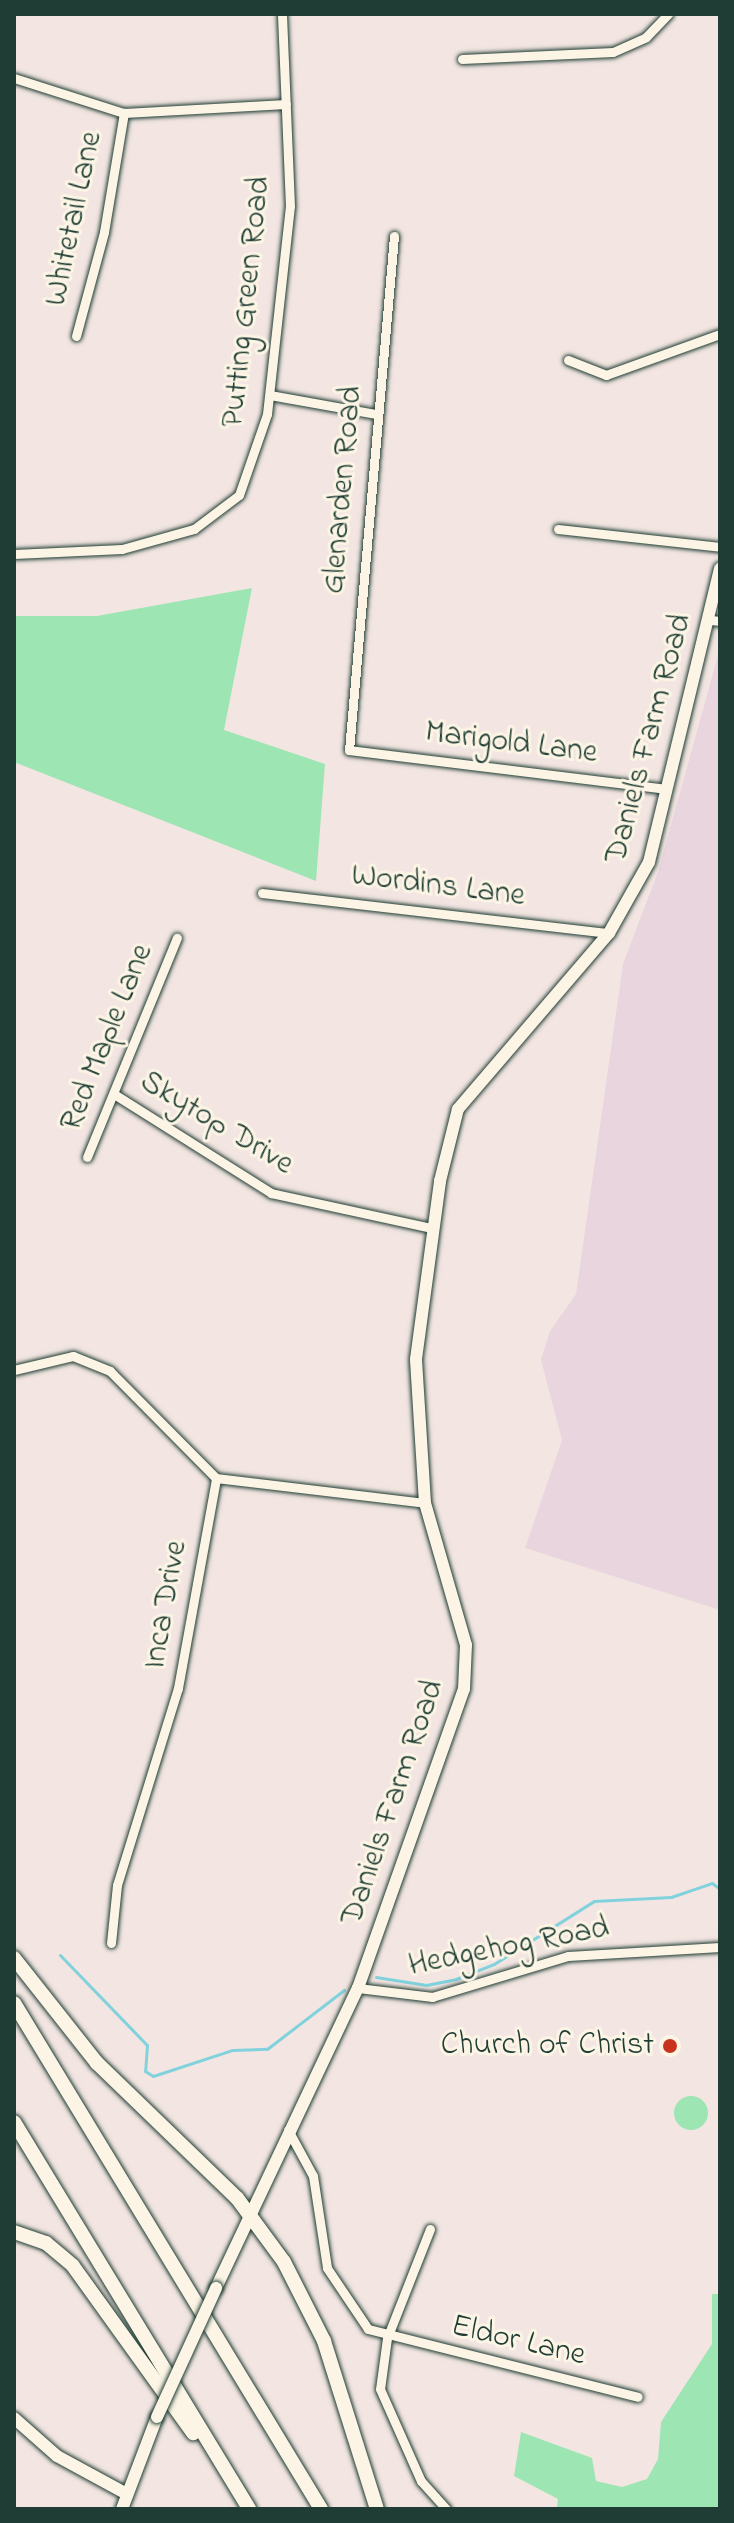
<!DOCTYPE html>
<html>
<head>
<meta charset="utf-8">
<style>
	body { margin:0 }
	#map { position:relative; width:734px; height:2523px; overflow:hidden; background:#f3e6e2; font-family:"Indie Flower",sans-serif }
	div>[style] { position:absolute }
	.built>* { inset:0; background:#e8d5de }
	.green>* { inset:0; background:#9de5b3 }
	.round { border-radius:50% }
	.stream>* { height:3px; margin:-1.5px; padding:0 1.5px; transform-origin:1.5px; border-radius:1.5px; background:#81d2dc }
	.roads { filter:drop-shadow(0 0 2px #1f3d34) drop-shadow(0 0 2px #1f3d34) }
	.minor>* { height:9px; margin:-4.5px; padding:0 4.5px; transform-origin:4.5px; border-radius:4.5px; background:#fcf5e5 }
	.major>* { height:12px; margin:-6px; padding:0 6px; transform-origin:6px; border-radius:6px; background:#fcf5e5 }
	.highway>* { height:14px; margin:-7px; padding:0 7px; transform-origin:7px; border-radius:7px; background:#fcf5e5 }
	.bridges { filter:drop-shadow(0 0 2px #1f3d34) drop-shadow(0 0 2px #1f3d34) }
	.major-bridge>* { height:12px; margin:-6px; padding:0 6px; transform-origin:6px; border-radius:6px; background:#fcf5e5 }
	.dots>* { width:22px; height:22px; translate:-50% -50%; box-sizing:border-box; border:4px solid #fcf5e5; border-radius:50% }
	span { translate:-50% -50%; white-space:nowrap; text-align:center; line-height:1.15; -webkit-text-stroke:6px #fcf5e5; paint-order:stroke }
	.street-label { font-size:32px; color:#1f3d34 }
	.poi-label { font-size:32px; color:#1f3d34 }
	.right { translate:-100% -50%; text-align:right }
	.frame { position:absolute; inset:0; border:16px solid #1f3d34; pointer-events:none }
</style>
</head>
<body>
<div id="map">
	<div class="built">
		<div style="clip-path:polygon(720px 648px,720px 1610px,525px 1548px,562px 1440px,541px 1360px,550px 1331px,576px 1294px,623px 964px,658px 872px)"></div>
	</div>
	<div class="green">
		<div style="clip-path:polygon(252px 588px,224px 730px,325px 764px,316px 881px,14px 762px,14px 616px,97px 616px)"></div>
		<div class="round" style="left:674px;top:2096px;width:34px;height:34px"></div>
		<div style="clip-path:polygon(712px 2294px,720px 2294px,720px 2509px,557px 2509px,558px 2499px,514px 2476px,521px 2432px,592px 2458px,596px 2481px,622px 2487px,647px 2479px,658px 2459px,661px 2422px,712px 2344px)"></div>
	</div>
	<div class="stream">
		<div style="left:60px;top:1955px;width:125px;rotate:46deg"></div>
		<div style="left:147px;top:2045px;width:26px;rotate:94deg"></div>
		<div style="left:145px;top:2071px;width:9px;rotate:32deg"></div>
		<div style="left:153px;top:2076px;width:83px;rotate:-18.2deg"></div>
		<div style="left:232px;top:2050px;width:35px;rotate:-2deg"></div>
		<div style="left:267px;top:2049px;width:97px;rotate:-37.5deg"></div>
		<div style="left:376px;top:1977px;width:51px;rotate:9.1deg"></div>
		<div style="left:426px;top:1985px;width:31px;rotate:-11deg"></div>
		<div style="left:456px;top:1979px;width:41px;rotate:-21.5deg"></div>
		<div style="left:494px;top:1964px;width:118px;rotate:-32.2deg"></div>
		<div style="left:594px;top:1901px;width:77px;rotate:-3deg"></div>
		<div style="left:671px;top:1897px;width:43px;rotate:-18.9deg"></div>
		<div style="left:712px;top:1883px;width:10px;rotate:37deg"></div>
	</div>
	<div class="roads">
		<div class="minor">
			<div style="left:462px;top:59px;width:151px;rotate:-2.7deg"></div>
			<div style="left:613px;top:52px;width:36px;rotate:-24deg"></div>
			<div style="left:646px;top:37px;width:32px;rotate:-46deg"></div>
			<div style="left:14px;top:78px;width:115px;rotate:17.7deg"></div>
			<div style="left:124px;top:113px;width:162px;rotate:-3.2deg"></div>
			<div style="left:394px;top:236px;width:516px;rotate:95deg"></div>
			<div style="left:349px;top:750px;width:320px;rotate:7deg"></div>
			<div style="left:76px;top:336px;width:108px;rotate:-74.9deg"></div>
			<div style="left:104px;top:232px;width:121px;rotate:-80.5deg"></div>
			<div style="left:568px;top:360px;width:41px;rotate:21.5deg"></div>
			<div style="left:606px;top:375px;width:121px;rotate:-19.8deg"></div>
			<div style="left:270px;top:395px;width:108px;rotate:10.2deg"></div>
			<div style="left:558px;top:529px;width:163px;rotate:6.3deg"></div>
			<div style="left:14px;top:554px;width:108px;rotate:-2.7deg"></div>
			<div style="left:122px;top:549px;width:75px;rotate:-15.5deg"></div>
			<div style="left:194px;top:529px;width:56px;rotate:-37.1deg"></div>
			<div style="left:239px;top:495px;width:86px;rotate:-70.9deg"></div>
			<div style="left:267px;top:414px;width:209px;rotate:-83.7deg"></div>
			<div style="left:290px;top:206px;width:192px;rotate:-92.4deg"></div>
			<div style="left:711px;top:620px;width:9px;rotate:6deg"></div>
			<div style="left:262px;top:893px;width:349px;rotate:6.6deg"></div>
			<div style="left:114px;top:1094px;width:186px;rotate:32.2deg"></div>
			<div style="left:271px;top:1193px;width:165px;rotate:12.3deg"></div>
			<div style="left:87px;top:1157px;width:237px;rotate:-67.7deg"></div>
			<div style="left:14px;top:1370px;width:61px;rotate:-13.3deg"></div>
			<div style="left:73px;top:1356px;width:40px;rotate:22deg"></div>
			<div style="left:110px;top:1371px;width:151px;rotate:45.3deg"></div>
			<div style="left:216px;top:1478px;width:210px;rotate:6.8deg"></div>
			<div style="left:111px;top:1943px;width:58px;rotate:-84.1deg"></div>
			<div style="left:117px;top:1885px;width:206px;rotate:-72.8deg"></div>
			<div style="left:178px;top:1688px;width:213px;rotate:-79.7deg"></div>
			<div style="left:358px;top:1988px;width:75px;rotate:6.9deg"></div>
			<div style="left:432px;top:1997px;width:142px;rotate:-16.8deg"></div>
			<div style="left:568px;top:1956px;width:152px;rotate:-3.4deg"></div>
			<div style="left:288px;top:2130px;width:52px;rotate:61.5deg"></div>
			<div style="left:313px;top:2176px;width:93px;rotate:81.3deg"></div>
			<div style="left:327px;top:2268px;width:73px;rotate:56.1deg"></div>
			<div style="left:368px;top:2329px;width:278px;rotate:14.1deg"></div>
			<div style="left:430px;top:2229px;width:117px;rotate:111.5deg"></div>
			<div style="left:387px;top:2338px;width:51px;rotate:97.8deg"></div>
			<div style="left:380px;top:2389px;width:101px;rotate:66deg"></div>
			<div style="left:421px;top:2481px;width:38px;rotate:48deg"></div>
		</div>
		<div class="major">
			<div style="left:216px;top:2288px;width:332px;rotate:-64.7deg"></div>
			<div style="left:358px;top:1988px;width:317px;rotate:-70.5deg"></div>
			<div style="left:464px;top:1689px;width:44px;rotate:-87.4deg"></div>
			<div style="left:466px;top:1645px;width:148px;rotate:-106.1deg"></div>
			<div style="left:425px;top:1503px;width:144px;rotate:-93.6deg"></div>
			<div style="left:416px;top:1359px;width:180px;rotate:-82.3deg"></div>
			<div style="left:440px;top:1181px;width:74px;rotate:-76deg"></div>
			<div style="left:458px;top:1109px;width:232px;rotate:-49.4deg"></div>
			<div style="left:609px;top:933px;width:81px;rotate:-60.6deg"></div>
			<div style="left:649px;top:862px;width:302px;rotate:-76.4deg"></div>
			<div style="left:14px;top:2418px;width:57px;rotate:41.5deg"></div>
			<div style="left:57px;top:2456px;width:80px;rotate:28.5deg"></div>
			<div style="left:122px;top:2509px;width:98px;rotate:-69.2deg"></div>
		</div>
		<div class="highway">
			<div style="left:14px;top:1958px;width:134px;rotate:51.7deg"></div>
			<div style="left:97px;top:2063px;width:194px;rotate:44deg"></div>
			<div style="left:237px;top:2198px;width:79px;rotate:53.7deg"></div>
			<div style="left:284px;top:2262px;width:89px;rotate:63.1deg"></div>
			<div style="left:324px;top:2341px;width:176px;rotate:72.5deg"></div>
			<div style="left:14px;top:2003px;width:592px;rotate:58.75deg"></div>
			<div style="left:14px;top:2122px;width:453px;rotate:58.7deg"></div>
			<div style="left:14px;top:2232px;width:34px;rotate:19deg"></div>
			<div style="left:46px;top:2243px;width:35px;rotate:40deg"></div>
			<div style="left:73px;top:2266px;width:206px;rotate:54.3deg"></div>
		</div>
	</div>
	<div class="bridges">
		<div class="major-bridge">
			<div style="left:157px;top:2417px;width:142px;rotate:-65.4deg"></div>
		</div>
	</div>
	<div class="dots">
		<div style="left:670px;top:2046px;background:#c8321e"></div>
	</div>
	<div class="street-label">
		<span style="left:75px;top:219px;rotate:-78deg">Whitetail Lane</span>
		<span style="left:248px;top:302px;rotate:-84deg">Putting Green Road</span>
		<span style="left:344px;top:490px;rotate:-85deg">Glenarden Road</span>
		<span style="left:650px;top:739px;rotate:-75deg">Daniels Farm Road</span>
		<span style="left:511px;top:744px;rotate:7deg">Marigold Lane</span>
		<span style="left:438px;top:887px;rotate:7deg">Wordins Lane</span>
		<span style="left:108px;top:1038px;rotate:-68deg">Red Maple Lane</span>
		<span style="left:216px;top:1124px;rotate:31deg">Skytop Drive</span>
		<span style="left:167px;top:1605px;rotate:-80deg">Inca Drive</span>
		<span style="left:394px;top:1803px;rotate:-71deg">Daniels Farm Road</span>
		<span style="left:509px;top:1948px;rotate:-11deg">Hedgehog Road</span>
		<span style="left:518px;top:2342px;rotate:13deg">Eldor Lane</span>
	</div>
	<div class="poi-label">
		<span class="right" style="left:654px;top:2046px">Church of Christ</span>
	</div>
	<div class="frame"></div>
</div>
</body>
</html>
